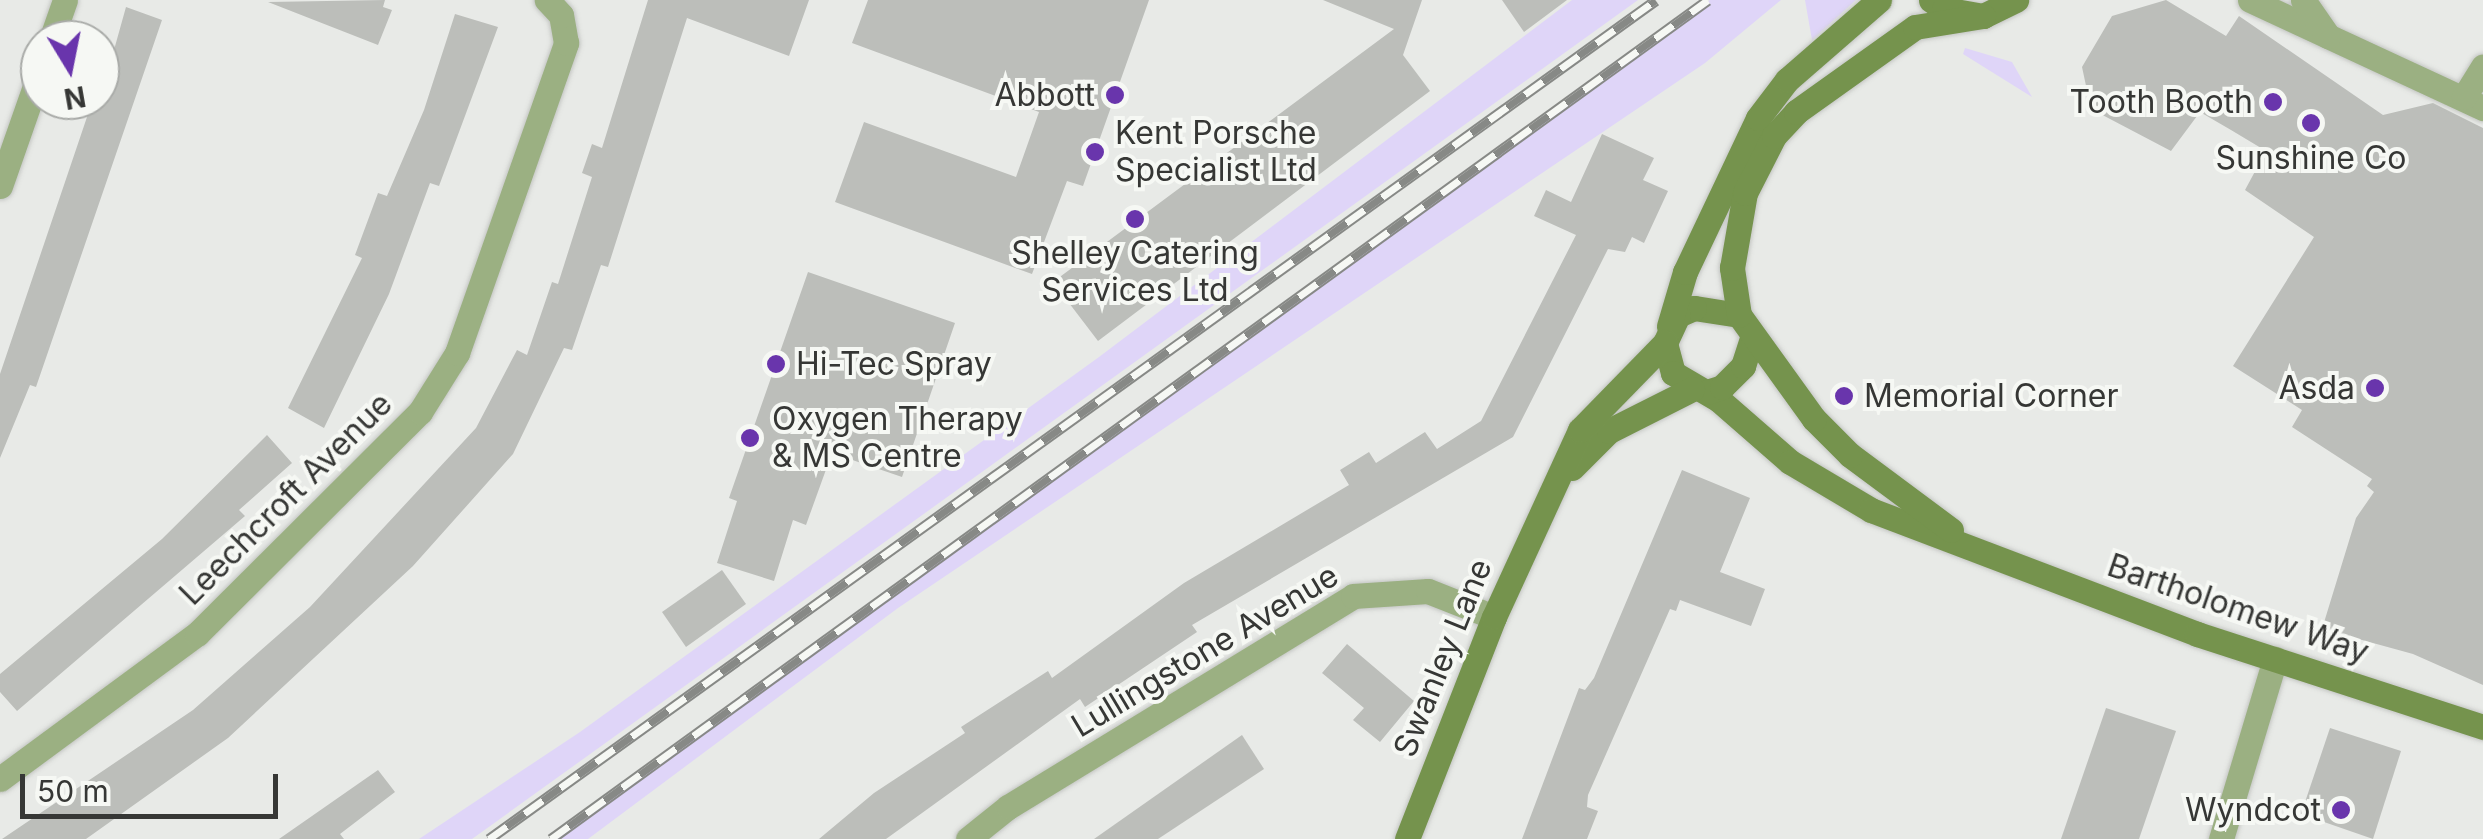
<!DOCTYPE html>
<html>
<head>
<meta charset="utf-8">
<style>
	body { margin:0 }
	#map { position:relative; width:2483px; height:839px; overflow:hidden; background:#e8eae7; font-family:Inter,sans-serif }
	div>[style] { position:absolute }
	.green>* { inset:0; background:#dfd5f8 }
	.building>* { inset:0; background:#bcbeba }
	.roads { filter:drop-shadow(0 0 2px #c4c6c3) drop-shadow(0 0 2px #c4c6c3) }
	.pedestrian>* { height:25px; margin:-12.5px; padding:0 12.5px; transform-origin:12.5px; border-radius:12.5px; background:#9bb082 }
	.minor>* { height:25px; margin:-12.5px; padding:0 12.5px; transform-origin:12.5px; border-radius:12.5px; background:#9bb082 }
	.secondary>* { height:25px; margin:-12.5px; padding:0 12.5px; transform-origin:12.5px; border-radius:12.5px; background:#75934d }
	.rail>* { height:11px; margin-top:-5.5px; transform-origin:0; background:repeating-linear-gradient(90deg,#f6f8f4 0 22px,#878986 0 44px); box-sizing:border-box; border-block:2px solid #878986 }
	.dots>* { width:28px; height:28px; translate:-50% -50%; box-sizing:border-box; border:5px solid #f6f8f4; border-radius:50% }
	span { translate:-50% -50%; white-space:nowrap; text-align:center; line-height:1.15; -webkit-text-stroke:8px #f6f8f4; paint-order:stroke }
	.poi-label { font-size:32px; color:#363735 }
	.right { translate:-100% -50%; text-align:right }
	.left { translate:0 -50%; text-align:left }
	.street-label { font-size:32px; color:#363735 }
	.north { position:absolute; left:20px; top:20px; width:100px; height:100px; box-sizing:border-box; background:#f6f8f4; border:2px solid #a9aba8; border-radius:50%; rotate:170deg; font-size:28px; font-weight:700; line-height:40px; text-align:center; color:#363735 }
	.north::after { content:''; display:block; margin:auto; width:35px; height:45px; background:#6935ac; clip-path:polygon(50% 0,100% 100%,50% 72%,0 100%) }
	.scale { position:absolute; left:20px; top:774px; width:258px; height:45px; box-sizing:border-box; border:5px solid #363735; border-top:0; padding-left:12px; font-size:30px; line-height:35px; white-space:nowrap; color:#363735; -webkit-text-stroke:8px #f6f8f4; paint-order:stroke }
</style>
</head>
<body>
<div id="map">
	<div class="green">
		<div style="clip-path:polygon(1572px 0,1638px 0,472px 839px,419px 839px,580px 732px,1099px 357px)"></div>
		<div style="clip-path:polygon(1710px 0,1781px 0,1705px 63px,898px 608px,588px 839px,556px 839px)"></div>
		<div style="clip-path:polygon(1805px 0,1856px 0,1812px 40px)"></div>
		<div style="clip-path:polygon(1965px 48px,2012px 62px,2032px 97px,1963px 54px)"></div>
	</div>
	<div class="building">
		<div style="clip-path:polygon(385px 0,383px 7px,392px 10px,378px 45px,268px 2px)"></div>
		<div style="clip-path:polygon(648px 0,809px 0,789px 56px,687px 18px,608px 267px,601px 265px,572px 350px,564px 348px,513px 454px,413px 566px,228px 738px,86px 839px,2px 839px,193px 710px,310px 607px,476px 428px,517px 350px,527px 355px,552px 282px,558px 284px,592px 177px,582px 173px,592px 144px,602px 148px)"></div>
		<div style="clip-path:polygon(868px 0,1149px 0,1083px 186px,1067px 181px,1032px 274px,835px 202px,864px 122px,1016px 177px,1039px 112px,852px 43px)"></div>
		<div style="clip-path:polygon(1323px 0,1422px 0,1403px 55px,1430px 91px,1098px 341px,1053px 282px,1394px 29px)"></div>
		<div style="clip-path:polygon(1502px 0,1567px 0,1524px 32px)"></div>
		<div style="clip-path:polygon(2166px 0,2226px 36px,2239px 16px,2383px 115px,2433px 103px,2483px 128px,2483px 685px,2413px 654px,2322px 629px,2356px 518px,2374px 492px,2367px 486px,2372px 479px,2292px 427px,2302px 410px,2233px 366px,2314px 237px,2245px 190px,2266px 151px,2231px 130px,2200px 112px,2171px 151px,2091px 109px,2082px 67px,2112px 16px)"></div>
		<div style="clip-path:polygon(126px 7px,162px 20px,36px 387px,30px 385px,0 458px,0 374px,87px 117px,93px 100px,100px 100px)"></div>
		<div style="clip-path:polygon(455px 14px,498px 27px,439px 186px,430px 183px,389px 294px,324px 428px,288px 408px,362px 258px,355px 255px,378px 193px,387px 196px,424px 110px)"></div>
		<div style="clip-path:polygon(1602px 134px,1654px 158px,1643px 180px,1668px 191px,1644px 243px,1632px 237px,1625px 252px,1608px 249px,1513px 437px,1192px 625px,1197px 632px,1085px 707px,1080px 699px,886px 839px,819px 839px,874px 793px,965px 733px,961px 727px,1048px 671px,1052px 678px,1184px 583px,1349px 485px,1340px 470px,1369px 452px,1376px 463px,1425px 432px,1437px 449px,1481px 421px,1576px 235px,1534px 216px,1546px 190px,1571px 202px)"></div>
		<div style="clip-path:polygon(808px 272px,955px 323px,902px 477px,832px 453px,806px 525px,793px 520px,774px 581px,717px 563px,737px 501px,729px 498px)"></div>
		<div style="clip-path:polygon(267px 435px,292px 463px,239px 510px,245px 516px,17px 711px,0 692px,0 674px,162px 539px)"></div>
		<div style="clip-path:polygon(1682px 470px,1750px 498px,1720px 572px,1765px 589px,1751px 626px,1680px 600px,1676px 611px,1670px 609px,1588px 795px,1587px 807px,1598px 811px,1587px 839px,1522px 839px,1579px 688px,1585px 690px,1594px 678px)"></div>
		<div style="clip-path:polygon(722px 570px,746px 604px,686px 647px,662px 612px)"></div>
		<div style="clip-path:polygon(1347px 644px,1414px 701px,1380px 742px,1353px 720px,1364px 708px,1322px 673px)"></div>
		<div style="clip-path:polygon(2106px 708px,2176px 731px,2139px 839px,2061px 839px)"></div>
		<div style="clip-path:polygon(2330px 728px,2401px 751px,2373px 839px,2301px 814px)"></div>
		<div style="clip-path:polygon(1242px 735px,1264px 769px,1158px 839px,1094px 839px)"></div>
		<div style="clip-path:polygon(378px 770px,395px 792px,340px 834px,344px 839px,279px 839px)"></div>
	</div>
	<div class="roads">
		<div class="pedestrian">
			<div style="left:2250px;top:0;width:257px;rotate:24.9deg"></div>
			<div style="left:2303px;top:0;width:44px;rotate:55.2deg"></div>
			<div style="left:2464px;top:97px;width:36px;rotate:-58deg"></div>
		</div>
		<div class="minor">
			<div style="left:51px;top:40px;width:42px;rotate:-70.7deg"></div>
			<div style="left:0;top:186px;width:121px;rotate:-70.7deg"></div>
			<div style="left:0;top:779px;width:245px;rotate:-36.4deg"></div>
			<div style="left:197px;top:634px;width:315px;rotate:-44.9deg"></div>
			<div style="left:420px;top:412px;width:70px;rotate:-57.9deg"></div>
			<div style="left:457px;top:353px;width:329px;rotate:-70.6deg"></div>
			<div style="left:566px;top:43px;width:28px;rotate:-100deg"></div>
			<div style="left:561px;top:15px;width:21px;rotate:-133deg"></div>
			<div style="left:968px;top:839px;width:51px;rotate:-38.7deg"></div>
			<div style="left:1008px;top:807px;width:404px;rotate:-31.4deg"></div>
			<div style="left:1353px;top:596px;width:75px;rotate:-3.8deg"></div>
			<div style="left:1428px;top:591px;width:71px;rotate:21.5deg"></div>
			<div style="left:2221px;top:839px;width:188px;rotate:-73.3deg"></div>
		</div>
		<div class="secondary">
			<div style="left:1931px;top:0;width:16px;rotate:35deg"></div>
			<div style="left:1944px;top:9px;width:40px;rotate:10deg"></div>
			<div style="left:1983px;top:16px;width:37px;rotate:-26deg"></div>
			<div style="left:1739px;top:315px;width:46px;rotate:-171.2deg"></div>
			<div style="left:1694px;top:308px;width:17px;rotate:156deg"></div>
			<div style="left:1678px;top:315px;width:31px;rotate:115deg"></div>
			<div style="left:1665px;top:343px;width:31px;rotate:75deg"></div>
			<div style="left:1673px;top:373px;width:53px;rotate:30.4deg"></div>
			<div style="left:1719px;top:400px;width:94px;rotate:41.1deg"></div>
			<div style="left:1790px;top:462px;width:94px;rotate:30.7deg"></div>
			<div style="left:1871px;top:510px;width:349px;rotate:20.8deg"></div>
			<div style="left:2197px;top:634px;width:301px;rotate:18deg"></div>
			<div style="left:1669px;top:326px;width:56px;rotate:-73.5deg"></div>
			<div style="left:1685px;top:272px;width:170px;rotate:-64.6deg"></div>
			<div style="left:1758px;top:118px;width:48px;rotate:-52.7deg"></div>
			<div style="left:1787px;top:80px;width:122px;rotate:-41deg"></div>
			<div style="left:1707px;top:392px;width:16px;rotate:-18deg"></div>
			<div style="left:1722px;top:387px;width:30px;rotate:-45deg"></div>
			<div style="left:1743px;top:366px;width:29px;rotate:-72deg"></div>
			<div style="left:1572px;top:468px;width:52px;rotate:-45deg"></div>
			<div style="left:1609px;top:431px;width:93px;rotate:-26.8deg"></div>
			<div style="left:1951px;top:530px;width:126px;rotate:-143.4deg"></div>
			<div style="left:1850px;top:455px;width:51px;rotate:-135deg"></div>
			<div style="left:1814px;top:419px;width:128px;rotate:-125.8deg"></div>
			<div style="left:1739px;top:315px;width:48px;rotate:-98.5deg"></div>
			<div style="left:1732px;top:268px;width:76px;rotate:-80.2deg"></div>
			<div style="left:1745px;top:193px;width:64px;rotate:-63deg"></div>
			<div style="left:1774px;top:136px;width:33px;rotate:-47deg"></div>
			<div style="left:1796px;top:112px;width:146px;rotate:-35.5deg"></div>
			<div style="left:1915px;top:27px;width:69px;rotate:-9.2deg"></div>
			<div style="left:1407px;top:839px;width:238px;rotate:-68.6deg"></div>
			<div style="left:1494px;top:617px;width:206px;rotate:-65.3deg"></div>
			<div style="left:1580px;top:430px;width:122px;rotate:-45.7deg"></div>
		</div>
	</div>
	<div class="rail">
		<div style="left:489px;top:839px;width:1437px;rotate:-35.71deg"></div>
		<div style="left:551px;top:839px;width:1429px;rotate:-35.95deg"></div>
	</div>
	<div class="dots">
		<div style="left:1115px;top:95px;background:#6935ac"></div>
		<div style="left:2273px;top:102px;background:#6935ac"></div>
		<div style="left:2311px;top:123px;background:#6935ac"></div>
		<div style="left:1095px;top:152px;background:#6935ac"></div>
		<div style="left:1135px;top:219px;background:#6935ac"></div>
		<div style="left:776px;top:364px;background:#6935ac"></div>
		<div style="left:2375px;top:388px;background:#6935ac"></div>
		<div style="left:1844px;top:396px;background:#6935ac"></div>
		<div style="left:750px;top:438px;background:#6935ac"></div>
		<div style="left:2341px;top:810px;background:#6935ac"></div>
	</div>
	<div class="poi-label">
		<span class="right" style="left:1095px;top:95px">Abbott</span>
		<span class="right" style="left:2253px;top:102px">Tooth Booth</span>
		<span class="left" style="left:1115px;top:152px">Kent Porsche<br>Specialist Ltd</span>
		<span style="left:2311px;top:158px">Sunshine Co</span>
		<span style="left:1135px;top:272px">Shelley Catering<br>Services Ltd</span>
		<span class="left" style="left:796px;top:364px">Hi-Tec Spray</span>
		<span class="right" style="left:2355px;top:388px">Asda</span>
		<span class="left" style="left:1864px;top:396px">Memorial Corner</span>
		<span class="left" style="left:772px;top:438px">Oxygen Therapy<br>&amp; MS Centre</span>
		<span class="right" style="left:2321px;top:810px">Wyndcot</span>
	</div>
	<div class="street-label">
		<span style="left:286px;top:499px;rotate:-45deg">Leechcroft Avenue</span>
		<span style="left:2238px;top:609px;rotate:19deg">Bartholomew Way</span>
		<span style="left:1205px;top:651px;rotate:-31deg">Lullingstone Avenue</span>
		<span style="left:1443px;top:658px;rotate:-68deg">Swanley Lane</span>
	</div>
	<div class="north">N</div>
	<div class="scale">50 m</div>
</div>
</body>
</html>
